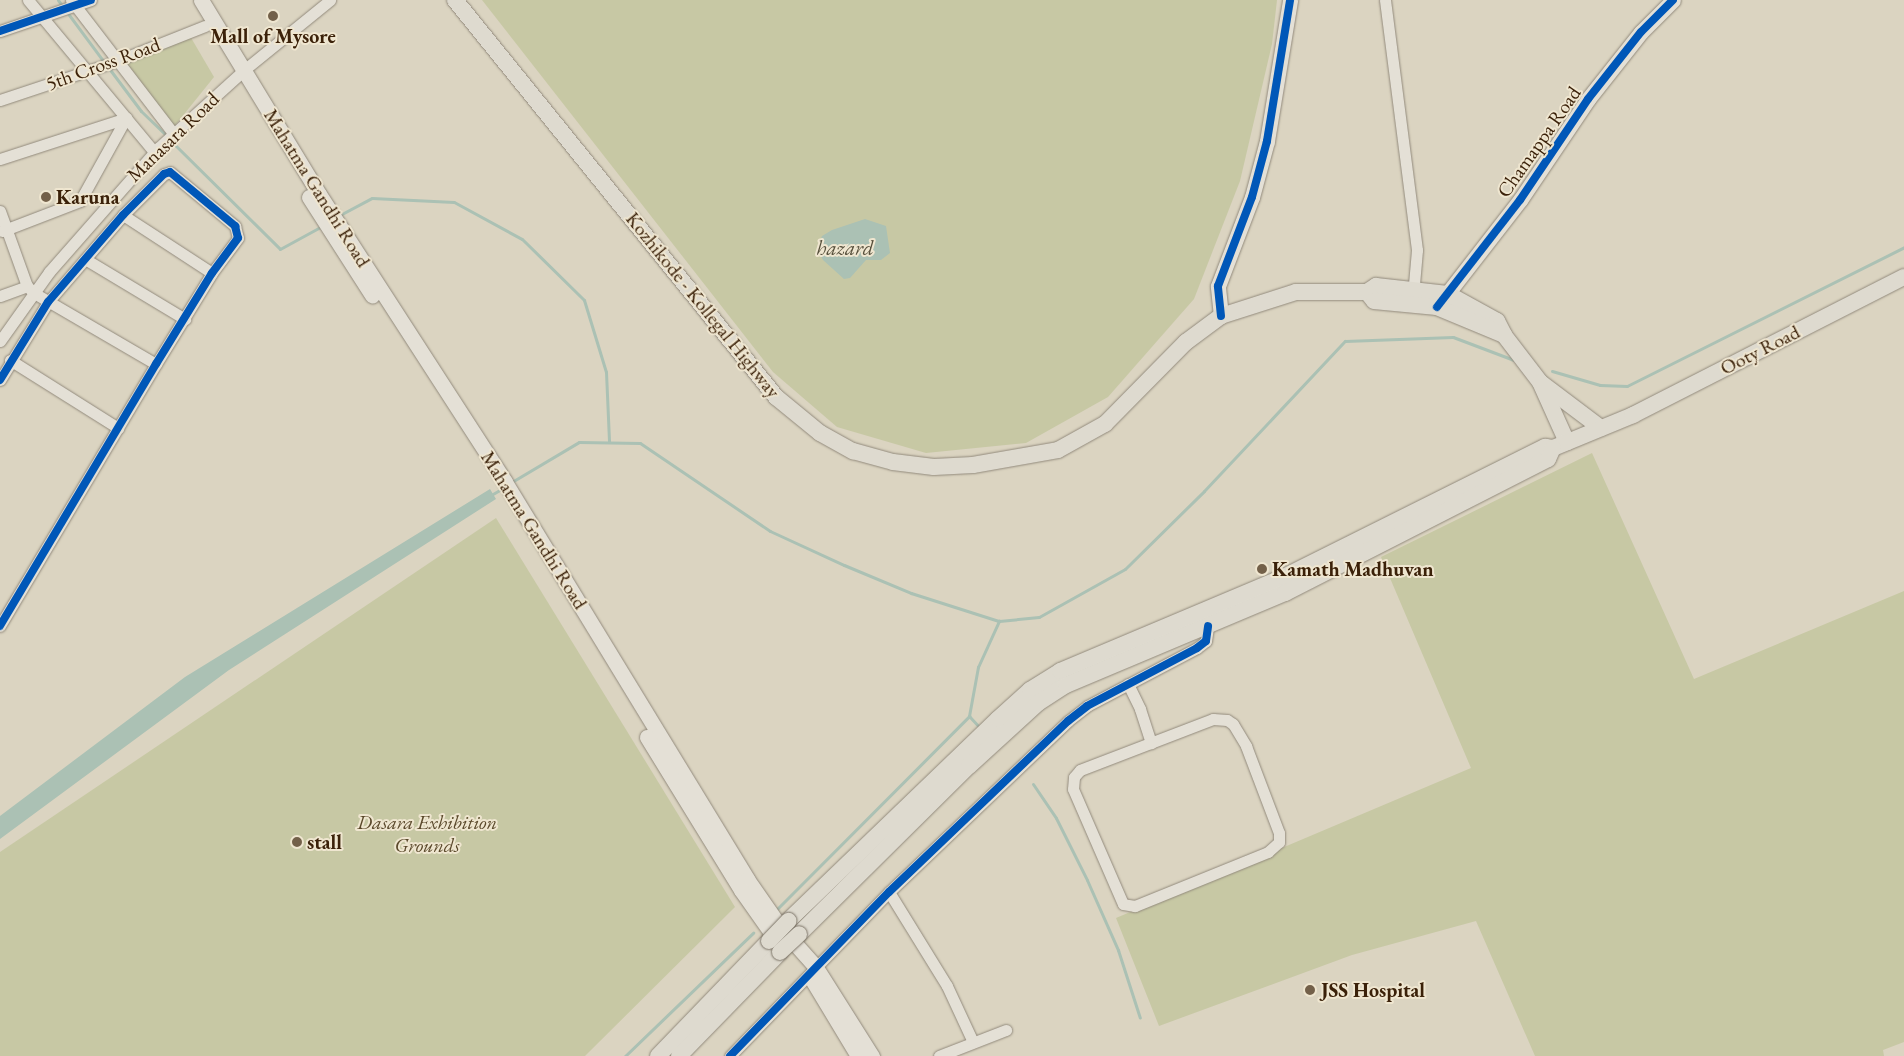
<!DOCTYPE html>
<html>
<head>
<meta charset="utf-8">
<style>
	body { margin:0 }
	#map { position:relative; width:1904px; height:1056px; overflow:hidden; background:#dbd4c1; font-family:"EB Garamond",serif }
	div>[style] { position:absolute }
	.green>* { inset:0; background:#c7c8a4 }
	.water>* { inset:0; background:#abc1b4 }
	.stream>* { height:3px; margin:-1.5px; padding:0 1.5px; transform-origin:1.5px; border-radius:1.5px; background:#abc1b4 }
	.roads { filter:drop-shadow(0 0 1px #928a7c) drop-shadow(0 0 1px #928a7c) }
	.street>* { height:11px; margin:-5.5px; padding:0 5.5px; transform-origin:5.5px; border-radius:5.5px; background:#e4e0d6 }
	.secondary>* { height:15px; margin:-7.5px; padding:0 7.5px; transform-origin:7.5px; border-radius:7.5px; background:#e4e0d6 }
	.primary>* { height:16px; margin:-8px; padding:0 8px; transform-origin:8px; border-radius:8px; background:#dedacf }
	.bridges { filter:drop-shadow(0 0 1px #7a7265) drop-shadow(0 0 1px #7a7265) }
	.primary-bridge>* { height:16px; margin:-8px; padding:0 8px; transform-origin:8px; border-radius:8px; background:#dedacf }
	.cycleway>* { height:8px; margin:-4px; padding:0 4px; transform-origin:4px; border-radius:4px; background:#0057b8 }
	.dots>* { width:14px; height:14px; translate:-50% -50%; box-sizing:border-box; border:2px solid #efe6d0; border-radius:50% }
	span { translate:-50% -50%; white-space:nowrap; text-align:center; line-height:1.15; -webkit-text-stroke:4px #efe6d0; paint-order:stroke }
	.poi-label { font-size:20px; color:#3b2109; font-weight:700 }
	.left { translate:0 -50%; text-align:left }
	.street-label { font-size:20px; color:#3b2109 }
	.park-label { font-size:20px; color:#5a482a; font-style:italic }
	.water-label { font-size:21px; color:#564f3b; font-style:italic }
</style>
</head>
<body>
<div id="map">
	<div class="green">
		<div style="clip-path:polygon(482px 0,1277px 0,1272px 44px,1240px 181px,1194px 299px,1108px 397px,1026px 443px,926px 453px,837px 427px,773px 372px)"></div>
		<div style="clip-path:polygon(190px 36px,214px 77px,173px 128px,122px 62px)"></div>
		<div style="clip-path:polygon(1592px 453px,1694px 679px,1904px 591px,1904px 1042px,1883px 1050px,1884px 1056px,1535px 1056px,1476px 921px,1352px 955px,1159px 1026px,1116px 918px,1471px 768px,1381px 557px)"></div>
		<div style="clip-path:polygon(496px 518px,735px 907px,585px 1056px,0 1056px,0 852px)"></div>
	</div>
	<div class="water">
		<div style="clip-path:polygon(865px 219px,886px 226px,890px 253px,881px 260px,866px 260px,850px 278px,844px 279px,823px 260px,817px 249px,822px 236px,832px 230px)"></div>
		<div style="clip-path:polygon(490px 489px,496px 499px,229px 670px,0 839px,0 816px,185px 677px)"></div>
	</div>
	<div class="stream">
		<div style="left:58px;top:0;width:77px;rotate:53.4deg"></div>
		<div style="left:108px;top:67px;width:55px;rotate:53.1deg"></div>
		<div style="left:141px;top:111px;width:36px;rotate:44deg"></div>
		<div style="left:171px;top:141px;width:153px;rotate:44.7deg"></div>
		<div style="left:280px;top:249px;width:48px;rotate:-28.7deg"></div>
		<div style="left:338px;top:216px;width:38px;rotate:-28deg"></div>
		<div style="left:372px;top:198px;width:82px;rotate:2.8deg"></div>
		<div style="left:454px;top:202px;width:77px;rotate:28.6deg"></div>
		<div style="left:522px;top:239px;width:87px;rotate:44.5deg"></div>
		<div style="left:584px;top:300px;width:75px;rotate:73deg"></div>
		<div style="left:606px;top:372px;width:70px;rotate:87.5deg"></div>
		<div style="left:1552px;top:371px;width:50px;rotate:16.3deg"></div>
		<div style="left:1600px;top:385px;width:27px;rotate:2deg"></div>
		<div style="left:1627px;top:386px;width:310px;rotate:-26.6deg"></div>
		<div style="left:510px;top:483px;width:80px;rotate:-30.7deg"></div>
		<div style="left:579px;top:442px;width:61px;rotate:0.9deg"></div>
		<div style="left:640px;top:443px;width:157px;rotate:34.1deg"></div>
		<div style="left:770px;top:531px;width:81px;rotate:24.7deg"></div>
		<div style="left:844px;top:565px;width:73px;rotate:22.7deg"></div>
		<div style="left:911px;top:593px;width:92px;rotate:17.7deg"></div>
		<div style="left:999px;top:621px;width:40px;rotate:-5.7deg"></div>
		<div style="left:1039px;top:617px;width:98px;rotate:-29.2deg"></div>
		<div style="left:1125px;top:569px;width:111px;rotate:-44.6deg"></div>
		<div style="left:1204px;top:491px;width:206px;rotate:-46.8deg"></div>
		<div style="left:1345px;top:341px;width:108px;rotate:-2.1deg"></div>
		<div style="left:1453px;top:337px;width:65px;rotate:20.7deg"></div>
		<div style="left:491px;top:495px;width:14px;rotate:-30deg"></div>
		<div style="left:969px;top:716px;width:16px;rotate:47deg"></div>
		<div style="left:1033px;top:784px;width:41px;rotate:55.9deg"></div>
		<div style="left:1056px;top:818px;width:69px;rotate:63.4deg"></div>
		<div style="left:1087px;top:880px;width:77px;rotate:66.1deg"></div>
		<div style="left:1118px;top:950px;width:71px;rotate:72.1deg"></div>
		<div style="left:776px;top:910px;width:274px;rotate:-45.1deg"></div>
		<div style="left:969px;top:716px;width:50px;rotate:-79.6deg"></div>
		<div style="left:978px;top:667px;width:51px;rotate:-65.5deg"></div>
		<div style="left:625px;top:1056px;width:178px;rotate:-43.9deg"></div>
	</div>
	<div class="roads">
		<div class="street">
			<div style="left:28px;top:0;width:197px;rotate:50.3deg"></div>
			<div style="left:71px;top:0;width:169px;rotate:52.5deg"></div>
			<div style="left:1385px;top:0;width:252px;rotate:82.7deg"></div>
			<div style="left:1417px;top:250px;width:46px;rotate:95deg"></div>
			<div style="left:0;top:31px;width:96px;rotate:-18.8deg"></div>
			<div style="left:0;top:100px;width:120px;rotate:-18.4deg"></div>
			<div style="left:114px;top:62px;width:98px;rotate:-21.6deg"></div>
			<div style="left:0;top:159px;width:133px;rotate:-18deg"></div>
			<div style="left:0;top:211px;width:80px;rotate:70.2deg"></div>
			<div style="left:27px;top:286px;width:10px;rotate:45deg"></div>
			<div style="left:34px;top:293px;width:141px;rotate:30.2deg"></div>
			<div style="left:123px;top:215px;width:106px;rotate:33.1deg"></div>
			<div style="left:2px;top:231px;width:84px;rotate:-21deg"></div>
			<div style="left:80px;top:201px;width:95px;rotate:-61deg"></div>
			<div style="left:85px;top:259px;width:117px;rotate:31deg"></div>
			<div style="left:0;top:296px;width:29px;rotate:-20deg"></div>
			<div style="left:0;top:341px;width:85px;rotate:-54.6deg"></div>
			<div style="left:49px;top:272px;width:165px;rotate:-48.7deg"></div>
			<div style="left:158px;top:148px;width:116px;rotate:-42.2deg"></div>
			<div style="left:244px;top:70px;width:111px;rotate:-39.1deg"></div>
			<div style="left:10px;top:360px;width:128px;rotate:32.2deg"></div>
			<div style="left:0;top:380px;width:92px;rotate:-58.4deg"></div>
			<div style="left:48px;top:302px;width:115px;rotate:-49.2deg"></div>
			<div style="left:123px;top:215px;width:58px;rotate:-45deg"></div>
			<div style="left:164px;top:174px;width:6px;rotate:-18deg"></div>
			<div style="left:170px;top:172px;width:85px;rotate:39.7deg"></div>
			<div style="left:235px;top:226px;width:12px;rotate:76deg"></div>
			<div style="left:238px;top:238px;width:44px;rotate:126.6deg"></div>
			<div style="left:212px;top:273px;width:107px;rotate:121.6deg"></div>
			<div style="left:156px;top:364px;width:305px;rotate:120.8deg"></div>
			<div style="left:1128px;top:684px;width:28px;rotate:64deg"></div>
			<div style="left:1140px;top:709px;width:36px;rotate:72deg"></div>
			<div style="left:1213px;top:719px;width:14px;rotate:4deg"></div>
			<div style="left:1227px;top:720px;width:7px;rotate:34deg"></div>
			<div style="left:1233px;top:724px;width:26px;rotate:59deg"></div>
			<div style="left:1246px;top:746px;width:93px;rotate:69.2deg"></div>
			<div style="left:1279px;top:833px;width:9px;rotate:90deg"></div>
			<div style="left:1279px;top:842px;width:15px;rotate:138deg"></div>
			<div style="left:1268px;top:852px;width:144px;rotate:157.9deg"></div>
			<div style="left:1135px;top:906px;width:12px;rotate:-171deg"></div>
			<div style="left:1123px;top:904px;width:125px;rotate:-113.5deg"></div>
			<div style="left:1073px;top:789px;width:12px;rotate:-85deg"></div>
			<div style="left:1074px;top:777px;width:9px;rotate:-49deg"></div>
			<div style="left:1080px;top:770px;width:142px;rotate:-21deg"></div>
			<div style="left:889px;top:892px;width:110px;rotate:58.3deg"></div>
			<div style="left:947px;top:986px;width:62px;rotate:65.1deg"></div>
			<div style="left:730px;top:1056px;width:228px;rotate:-45.9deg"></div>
			<div style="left:889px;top:892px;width:248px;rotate:-43.7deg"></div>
			<div style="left:1068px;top:721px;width:24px;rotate:-38deg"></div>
			<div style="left:1087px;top:706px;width:124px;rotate:-27.8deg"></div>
			<div style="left:1197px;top:648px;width:11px;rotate:-38deg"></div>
			<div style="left:1206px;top:641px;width:15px;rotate:-82deg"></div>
			<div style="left:939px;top:1056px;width:72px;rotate:-21.2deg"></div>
		</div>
		<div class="secondary">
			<div style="left:201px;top:0;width:227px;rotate:58.7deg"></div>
			<div style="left:319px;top:194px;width:343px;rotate:57.1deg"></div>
			<div style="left:505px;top:482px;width:465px;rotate:58.6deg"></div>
			<div style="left:747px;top:879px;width:60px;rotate:55.2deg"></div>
			<div style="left:781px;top:928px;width:51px;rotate:48.2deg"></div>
			<div style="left:815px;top:966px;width:107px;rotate:57.7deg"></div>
			<div style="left:309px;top:197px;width:117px;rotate:57.3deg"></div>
			<div style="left:1440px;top:303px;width:130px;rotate:-52.2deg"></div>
			<div style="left:1520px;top:200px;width:122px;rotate:-56deg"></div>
			<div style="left:1588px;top:99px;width:85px;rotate:-51.7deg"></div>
			<div style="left:1641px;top:32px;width:45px;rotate:-45deg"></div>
			<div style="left:1221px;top:316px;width:30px;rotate:-96deg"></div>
			<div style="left:1218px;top:286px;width:95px;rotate:-69.1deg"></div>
			<div style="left:1252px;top:197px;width:58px;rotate:-75deg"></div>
			<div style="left:1267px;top:141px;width:143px;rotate:-80.7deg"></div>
			<div style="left:647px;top:737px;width:180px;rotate:58.4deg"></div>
			<div style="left:741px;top:890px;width:50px;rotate:54.7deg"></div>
			<div style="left:811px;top:978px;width:91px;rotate:58.9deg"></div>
		</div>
		<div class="primary">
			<div style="left:455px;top:0;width:511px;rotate:51.04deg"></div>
			<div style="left:776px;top:397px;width:57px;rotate:39.3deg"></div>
			<div style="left:820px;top:433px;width:38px;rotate:29deg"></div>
			<div style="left:853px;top:451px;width:41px;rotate:15.4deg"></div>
			<div style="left:893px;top:462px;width:41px;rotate:7deg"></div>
			<div style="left:934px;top:467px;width:39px;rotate:-3deg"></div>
			<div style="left:973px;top:465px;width:86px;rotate:-10deg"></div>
			<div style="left:1058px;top:450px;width:54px;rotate:-29deg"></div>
			<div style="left:1105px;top:424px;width:115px;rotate:-45.4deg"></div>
			<div style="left:1186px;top:342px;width:44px;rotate:-36.6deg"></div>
			<div style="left:1221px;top:316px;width:79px;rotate:-17.7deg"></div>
			<div style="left:1296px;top:292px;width:71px"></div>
			<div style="left:1367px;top:292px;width:11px;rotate:-34deg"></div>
			<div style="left:1376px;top:286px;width:72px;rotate:6.3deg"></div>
			<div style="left:1448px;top:294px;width:56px;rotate:28.9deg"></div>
			<div style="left:1497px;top:321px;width:16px;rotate:63deg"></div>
			<div style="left:1504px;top:335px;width:59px;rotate:52.5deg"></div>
			<div style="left:1540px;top:382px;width:66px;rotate:65.8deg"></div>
			<div style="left:1367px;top:292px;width:11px;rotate:52deg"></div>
			<div style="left:1374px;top:301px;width:63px;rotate:5.4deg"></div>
			<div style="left:1437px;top:307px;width:73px;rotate:22.7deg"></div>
			<div style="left:1541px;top:383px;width:75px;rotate:36.9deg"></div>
			<div style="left:788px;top:921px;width:291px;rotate:-43.9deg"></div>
			<div style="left:998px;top:719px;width:43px;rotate:-42.2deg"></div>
			<div style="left:1030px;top:690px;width:36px;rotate:-32deg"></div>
			<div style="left:1060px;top:671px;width:243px;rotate:-22.8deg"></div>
			<div style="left:1284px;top:577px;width:292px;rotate:-26.5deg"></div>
			<div style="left:1545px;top:447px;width:8px;rotate:7deg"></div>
			<div style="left:1553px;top:448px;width:87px;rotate:-22.4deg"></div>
			<div style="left:1633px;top:415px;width:304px;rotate:-27deg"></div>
			<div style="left:799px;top:934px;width:239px;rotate:-44.7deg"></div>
			<div style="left:969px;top:766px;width:93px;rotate:-42.4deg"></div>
			<div style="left:1038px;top:703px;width:33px;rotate:-33deg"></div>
			<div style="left:1066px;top:685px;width:238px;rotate:-22.8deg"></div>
			<div style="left:1285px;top:593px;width:295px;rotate:-27deg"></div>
			<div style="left:1548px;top:459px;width:12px;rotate:-66deg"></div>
			<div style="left:658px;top:1056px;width:160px;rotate:-46deg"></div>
			<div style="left:679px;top:1056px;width:145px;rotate:-45.8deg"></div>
		</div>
	</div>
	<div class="bridges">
		<div class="primary-bridge">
			<div style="left:769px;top:941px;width:28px;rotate:-46deg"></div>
			<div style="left:780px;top:952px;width:26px;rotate:-43deg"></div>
		</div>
	</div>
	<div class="cycleway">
		<div style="left:0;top:31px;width:96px;rotate:-18.8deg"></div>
		<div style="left:1437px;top:307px;width:135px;rotate:-52.2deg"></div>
		<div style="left:1520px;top:200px;width:122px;rotate:-56deg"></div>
		<div style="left:1588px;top:99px;width:85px;rotate:-51.7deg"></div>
		<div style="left:1641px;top:32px;width:45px;rotate:-45deg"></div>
		<div style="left:1221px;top:316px;width:30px;rotate:-96deg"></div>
		<div style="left:1218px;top:286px;width:95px;rotate:-69.1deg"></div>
		<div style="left:1252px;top:197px;width:58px;rotate:-75deg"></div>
		<div style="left:1267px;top:141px;width:143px;rotate:-80.7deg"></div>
		<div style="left:0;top:380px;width:92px;rotate:-58.4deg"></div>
		<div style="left:48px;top:302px;width:115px;rotate:-49.2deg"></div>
		<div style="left:123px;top:215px;width:58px;rotate:-45deg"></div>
		<div style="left:164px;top:174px;width:6px;rotate:-18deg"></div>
		<div style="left:170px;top:172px;width:85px;rotate:39.7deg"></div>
		<div style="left:235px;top:226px;width:12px;rotate:76deg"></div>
		<div style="left:238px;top:238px;width:44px;rotate:126.6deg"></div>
		<div style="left:212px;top:273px;width:107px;rotate:121.6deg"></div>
		<div style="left:156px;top:364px;width:305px;rotate:120.8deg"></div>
		<div style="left:730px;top:1056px;width:228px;rotate:-45.9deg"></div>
		<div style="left:889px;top:892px;width:248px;rotate:-43.7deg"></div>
		<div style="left:1068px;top:721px;width:24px;rotate:-38deg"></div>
		<div style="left:1087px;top:706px;width:124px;rotate:-27.8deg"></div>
		<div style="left:1197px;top:648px;width:11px;rotate:-38deg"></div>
		<div style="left:1206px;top:641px;width:15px;rotate:-82deg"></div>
	</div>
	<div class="dots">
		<div style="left:273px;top:16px;background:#736049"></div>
		<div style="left:46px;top:197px;background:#736049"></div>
		<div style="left:1262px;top:569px;background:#736049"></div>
		<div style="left:297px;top:842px;background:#736049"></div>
		<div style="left:1310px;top:990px;background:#736049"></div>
	</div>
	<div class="poi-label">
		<span style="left:273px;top:36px">Mall of Mysore</span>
		<span class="left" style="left:56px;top:197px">Karuna</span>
		<span class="left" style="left:1272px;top:569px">Kamath Madhuvan</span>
		<span class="left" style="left:307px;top:842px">stall</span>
		<span class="left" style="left:1321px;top:990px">JSS Hospital</span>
	</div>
	<div class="street-label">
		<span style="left:103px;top:64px;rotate:-20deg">5th Cross Road</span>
		<span style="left:173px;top:137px;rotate:-44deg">Manasara Road</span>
		<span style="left:1539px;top:142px;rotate:-55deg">Chamappa Road</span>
		<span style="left:317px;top:188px;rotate:58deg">Mahatma Gandhi Road</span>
		<span style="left:703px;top:305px;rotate:51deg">Kozhikode - Kollegal Highway</span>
		<span style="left:1760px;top:350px;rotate:-27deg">Ooty Road</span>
		<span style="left:534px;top:530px;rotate:58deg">Mahatma Gandhi Road</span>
	</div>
	<div class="park-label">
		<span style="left:427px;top:834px">Dasara Exhibition<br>Grounds</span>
	</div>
	<div class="water-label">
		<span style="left:845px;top:248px">hazard</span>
	</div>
</div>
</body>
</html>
